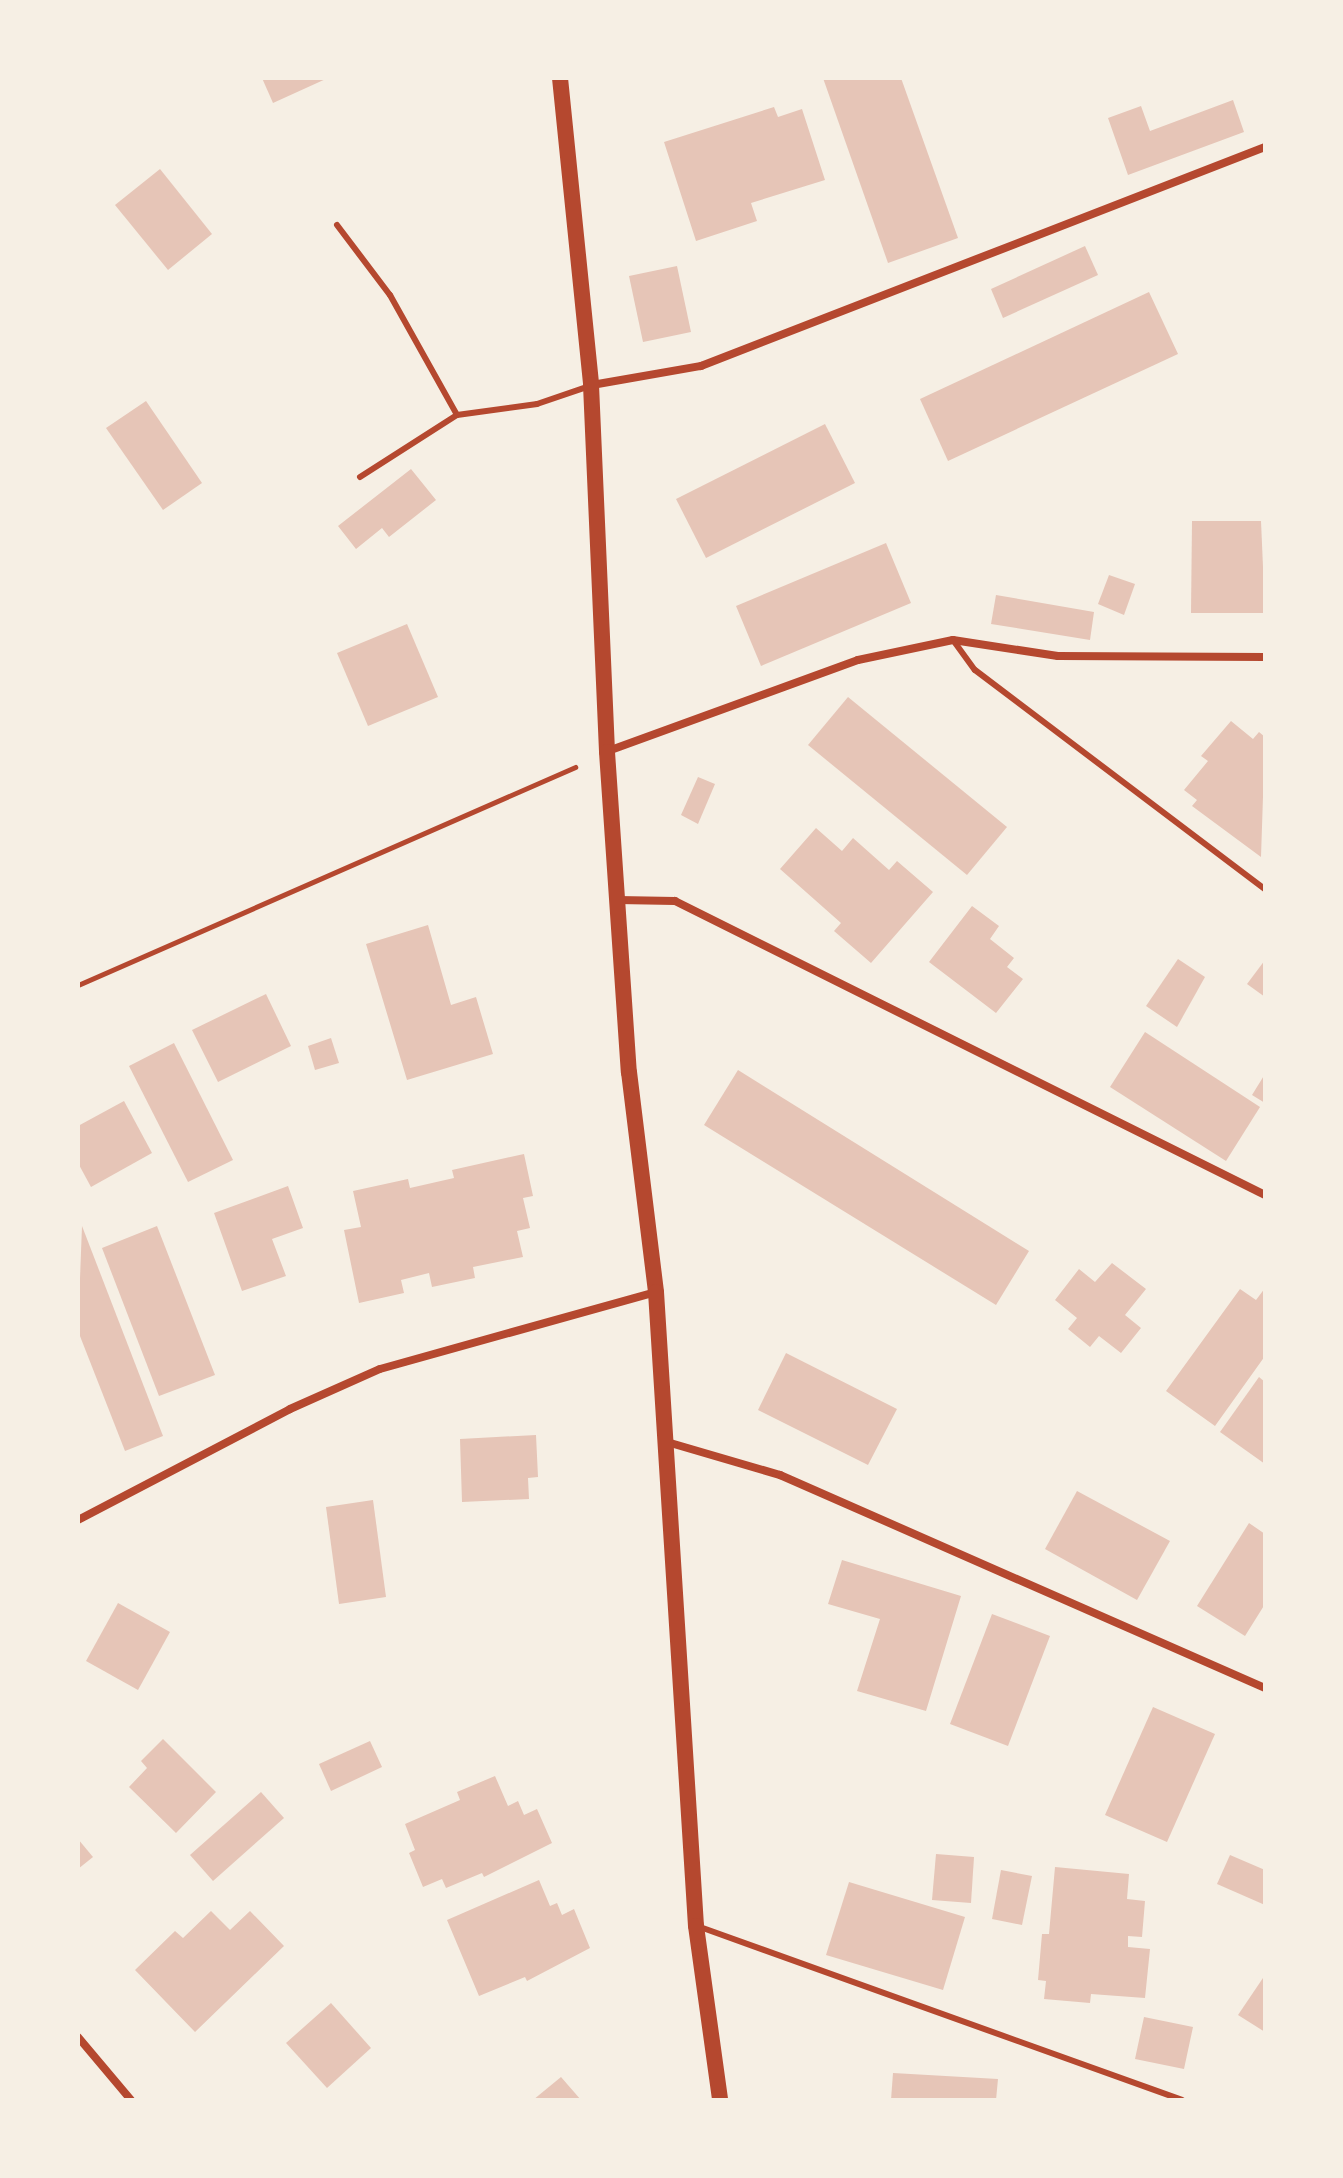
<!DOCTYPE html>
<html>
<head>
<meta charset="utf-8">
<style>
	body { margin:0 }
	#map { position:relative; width:1343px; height:2178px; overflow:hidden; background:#f6efe4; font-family:"Zilla Slab",serif }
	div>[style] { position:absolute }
	.building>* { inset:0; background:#e6c5b7 }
	.path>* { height:5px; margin:-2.5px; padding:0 2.5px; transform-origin:2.5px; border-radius:2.5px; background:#b5482f }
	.service>* { height:6px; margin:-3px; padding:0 3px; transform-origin:3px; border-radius:3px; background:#b5482f }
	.minor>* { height:8px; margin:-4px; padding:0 4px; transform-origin:4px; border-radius:4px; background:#b5482f }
	.secondary>* { height:16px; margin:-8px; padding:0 8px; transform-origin:8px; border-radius:8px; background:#b5482f }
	span { translate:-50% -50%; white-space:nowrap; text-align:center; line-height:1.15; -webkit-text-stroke:7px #f6efe4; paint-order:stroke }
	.frame { position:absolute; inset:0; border:80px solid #f6efe4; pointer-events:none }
</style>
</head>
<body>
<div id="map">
	<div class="building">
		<div style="clip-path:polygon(262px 78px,328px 78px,273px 103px)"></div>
		<div style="clip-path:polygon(823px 78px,901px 78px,958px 238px,888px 263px)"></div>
		<div style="clip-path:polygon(1233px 100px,1244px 132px,1128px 175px,1108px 118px,1141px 106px,1150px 131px)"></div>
		<div style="clip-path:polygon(774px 107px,778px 117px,802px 109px,825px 180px,751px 203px,757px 221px,696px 241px,664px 142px)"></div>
		<div style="clip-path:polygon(160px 169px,212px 234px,168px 270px,115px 205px)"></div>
		<div style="clip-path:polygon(1085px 246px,1098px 275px,1003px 318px,991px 289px)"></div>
		<div style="clip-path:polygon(677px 266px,691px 332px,643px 342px,629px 276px)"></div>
		<div style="clip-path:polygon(1149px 292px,1178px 354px,948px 461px,920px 399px)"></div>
		<div style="clip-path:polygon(146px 401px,202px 483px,163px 510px,106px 428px)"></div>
		<div style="clip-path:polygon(825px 424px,855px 483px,706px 558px,676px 499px)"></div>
		<div style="clip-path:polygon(411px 469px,436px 500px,389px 537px,382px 528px,356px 549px,338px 526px)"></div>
		<div style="clip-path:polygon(1192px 521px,1261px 521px,1265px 613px,1191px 613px)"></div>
		<div style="clip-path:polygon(886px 543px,911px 603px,761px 666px,736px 606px)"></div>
		<div style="clip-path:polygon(1109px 575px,1135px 584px,1124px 615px,1098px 604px)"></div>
		<div style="clip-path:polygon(996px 595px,1094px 612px,1090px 640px,991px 624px)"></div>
		<div style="clip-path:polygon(407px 624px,438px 697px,368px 726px,337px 653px)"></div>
		<div style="clip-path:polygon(848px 697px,1007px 827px,967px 875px,808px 745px)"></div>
		<div style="clip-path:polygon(1231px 721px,1253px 739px,1259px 732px,1265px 737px,1261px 857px,1192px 806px,1197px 800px,1184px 790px,1208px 761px,1201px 756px)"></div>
		<div style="clip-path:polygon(698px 777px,715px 784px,698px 824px,681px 815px)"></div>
		<div style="clip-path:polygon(816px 828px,842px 851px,853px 838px,889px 870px,897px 861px,933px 892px,871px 963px,834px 931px,841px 923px,780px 869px)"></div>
		<div style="clip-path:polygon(972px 906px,999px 926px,990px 939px,1014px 958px,1007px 967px,1023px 979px,996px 1013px,929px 962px)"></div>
		<div style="clip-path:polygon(428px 925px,451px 1005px,476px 997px,493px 1054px,407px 1080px,366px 944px)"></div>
		<div style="clip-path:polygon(1178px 959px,1205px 977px,1177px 1027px,1146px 1006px)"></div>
		<div style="clip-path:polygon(1265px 960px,1265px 997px,1247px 984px)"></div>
		<div style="clip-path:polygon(266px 994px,291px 1046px,218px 1082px,192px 1030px)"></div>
		<div style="clip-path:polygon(1145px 1032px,1260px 1107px,1226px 1161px,1110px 1087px)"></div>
		<div style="clip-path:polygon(331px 1038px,339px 1063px,315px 1070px,308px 1046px)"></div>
		<div style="clip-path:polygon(174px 1043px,233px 1160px,188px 1182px,129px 1066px)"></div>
		<div style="clip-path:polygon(738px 1070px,1029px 1251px,996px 1305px,704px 1125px)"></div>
		<div style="clip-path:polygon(1265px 1074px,1265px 1103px,1252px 1095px)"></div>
		<div style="clip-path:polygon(124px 1101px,152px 1153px,91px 1187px,78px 1163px,78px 1126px)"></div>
		<div style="clip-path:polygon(524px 1154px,533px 1196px,523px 1198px,530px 1228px,517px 1231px,523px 1257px,473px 1267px,475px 1278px,432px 1287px,429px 1273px,401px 1280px,404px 1293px,359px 1303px,344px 1230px,361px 1227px,353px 1191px,408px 1179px,410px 1188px,454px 1178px,452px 1170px)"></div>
		<div style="clip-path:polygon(288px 1186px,303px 1228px,272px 1239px,286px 1276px,242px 1291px,214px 1213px)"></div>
		<div style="clip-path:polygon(82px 1226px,163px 1436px,125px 1451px,78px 1331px)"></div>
		<div style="clip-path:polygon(157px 1226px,215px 1375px,159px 1396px,102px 1248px)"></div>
		<div style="clip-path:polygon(1112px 1263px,1146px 1289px,1125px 1315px,1141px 1328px,1121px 1353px,1099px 1336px,1090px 1347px,1068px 1329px,1077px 1318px,1055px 1300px,1079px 1269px,1095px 1282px)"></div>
		<div style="clip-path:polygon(1265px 1288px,1265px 1356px,1215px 1426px,1166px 1391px,1240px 1289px,1256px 1300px)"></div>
		<div style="clip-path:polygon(786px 1353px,897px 1409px,868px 1465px,758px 1410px)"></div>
		<div style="clip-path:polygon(1259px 1377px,1265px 1382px,1265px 1464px,1220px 1432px)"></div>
		<div style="clip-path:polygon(536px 1435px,538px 1477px,528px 1478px,529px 1499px,462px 1502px,460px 1439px)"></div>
		<div style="clip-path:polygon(1077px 1491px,1170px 1541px,1137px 1600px,1045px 1549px)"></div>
		<div style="clip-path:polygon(373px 1500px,386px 1597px,339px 1604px,326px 1507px)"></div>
		<div style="clip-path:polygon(1249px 1523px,1265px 1534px,1265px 1604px,1245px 1636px,1197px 1606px)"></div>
		<div style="clip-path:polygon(842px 1560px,961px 1596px,926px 1711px,857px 1691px,880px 1619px,828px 1604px)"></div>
		<div style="clip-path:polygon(118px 1603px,170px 1632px,138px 1690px,86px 1661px)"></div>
		<div style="clip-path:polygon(992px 1614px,1050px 1636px,1008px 1746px,950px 1724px)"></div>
		<div style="clip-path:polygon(1153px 1707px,1215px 1734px,1167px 1842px,1105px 1815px)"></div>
		<div style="clip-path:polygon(163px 1739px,216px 1792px,176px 1833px,129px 1787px,147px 1768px,141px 1761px)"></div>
		<div style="clip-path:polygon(370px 1741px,382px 1767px,331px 1791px,319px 1764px)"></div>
		<div style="clip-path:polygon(495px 1776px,508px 1806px,518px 1801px,524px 1815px,537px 1809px,552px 1843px,484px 1877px,482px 1873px,446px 1888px,442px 1879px,423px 1887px,409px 1853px,415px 1850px,405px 1824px,460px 1800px,457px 1792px)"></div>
		<div style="clip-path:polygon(261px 1792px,284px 1818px,213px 1881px,190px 1855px)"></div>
		<div style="clip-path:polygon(78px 1839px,93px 1857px,78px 1869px)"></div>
		<div style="clip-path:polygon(936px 1854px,974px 1857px,971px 1903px,932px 1900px)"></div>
		<div style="clip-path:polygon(1230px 1855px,1265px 1870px,1265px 1905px,1217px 1884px)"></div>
		<div style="clip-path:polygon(1055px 1867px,1129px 1874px,1127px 1899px,1145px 1901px,1142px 1937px,1128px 1936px,1128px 1947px,1150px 1949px,1145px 1998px,1091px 1994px,1090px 2003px,1044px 1999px,1046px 1981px,1038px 1980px,1042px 1934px,1049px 1934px)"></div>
		<div style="clip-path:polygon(1001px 1870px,1032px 1876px,1022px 1925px,992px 1919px)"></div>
		<div style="clip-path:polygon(539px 1880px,550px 1906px,557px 1903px,562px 1915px,574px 1909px,590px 1948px,527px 1981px,525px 1977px,479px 1996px,447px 1920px)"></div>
		<div style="clip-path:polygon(849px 1882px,965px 1917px,943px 1990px,826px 1955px)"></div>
		<div style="clip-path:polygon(211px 1911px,230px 1930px,250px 1911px,284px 1946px,195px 2032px,135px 1970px,175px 1931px,183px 1938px)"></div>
		<div style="clip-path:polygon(1265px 1975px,1265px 2032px,1238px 2015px)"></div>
		<div style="clip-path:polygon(331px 2003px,371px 2048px,327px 2088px,286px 2043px)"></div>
		<div style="clip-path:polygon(1144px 2017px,1193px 2027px,1184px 2069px,1135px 2059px)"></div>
		<div style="clip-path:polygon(893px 2073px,998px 2079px,996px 2100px,891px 2100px)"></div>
		<div style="clip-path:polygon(561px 2077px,581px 2100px,533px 2100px)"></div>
	</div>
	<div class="path">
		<div style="left:78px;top:985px;width:543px;rotate:-23.68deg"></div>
	</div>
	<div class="service">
		<div style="left:337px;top:225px;width:88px;rotate:52.9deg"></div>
		<div style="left:390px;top:295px;width:137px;rotate:60.8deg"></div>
		<div style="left:360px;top:477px;width:115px;rotate:-32.6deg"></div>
		<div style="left:457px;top:415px;width:81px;rotate:-7.8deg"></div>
		<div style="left:537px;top:404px;width:53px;rotate:-18.8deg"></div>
		<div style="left:953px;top:640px;width:37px;rotate:54deg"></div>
		<div style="left:975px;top:670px;width:363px;rotate:37.1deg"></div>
		<div style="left:700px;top:1927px;width:512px;rotate:19.74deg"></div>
	</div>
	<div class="minor">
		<div style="left:592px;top:385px;width:111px;rotate:-9.9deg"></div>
		<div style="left:701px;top:366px;width:605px;rotate:-21.22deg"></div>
		<div style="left:608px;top:751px;width:266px;rotate:-20deg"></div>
		<div style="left:858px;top:660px;width:97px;rotate:-11.9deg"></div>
		<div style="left:953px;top:640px;width:106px;rotate:8.7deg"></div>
		<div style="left:1058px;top:656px;width:207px;rotate:0.3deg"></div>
		<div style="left:618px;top:900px;width:57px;rotate:1deg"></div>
		<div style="left:675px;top:901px;width:659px;rotate:26.49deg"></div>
		<div style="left:667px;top:1442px;width:118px;rotate:16.3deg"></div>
		<div style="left:780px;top:1475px;width:530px;rotate:23.71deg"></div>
		<div style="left:78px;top:1520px;width:239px;rotate:-27.6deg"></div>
		<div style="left:290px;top:1409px;width:98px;rotate:-24deg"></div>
		<div style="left:380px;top:1369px;width:287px;rotate:-15.6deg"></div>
		<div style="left:78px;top:2037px;width:82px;rotate:49.9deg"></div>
	</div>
	<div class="secondary">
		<div style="left:560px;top:78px;width:309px;rotate:84.2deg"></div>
		<div style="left:591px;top:385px;width:367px;rotate:87.5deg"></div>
		<div style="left:607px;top:752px;width:321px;rotate:86.1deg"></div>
		<div style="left:629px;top:1072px;width:222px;rotate:83deg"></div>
		<div style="left:656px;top:1292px;width:635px;rotate:86.39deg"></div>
		<div style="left:696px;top:1926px;width:176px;rotate:82.1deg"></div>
	</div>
	<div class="frame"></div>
</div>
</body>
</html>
